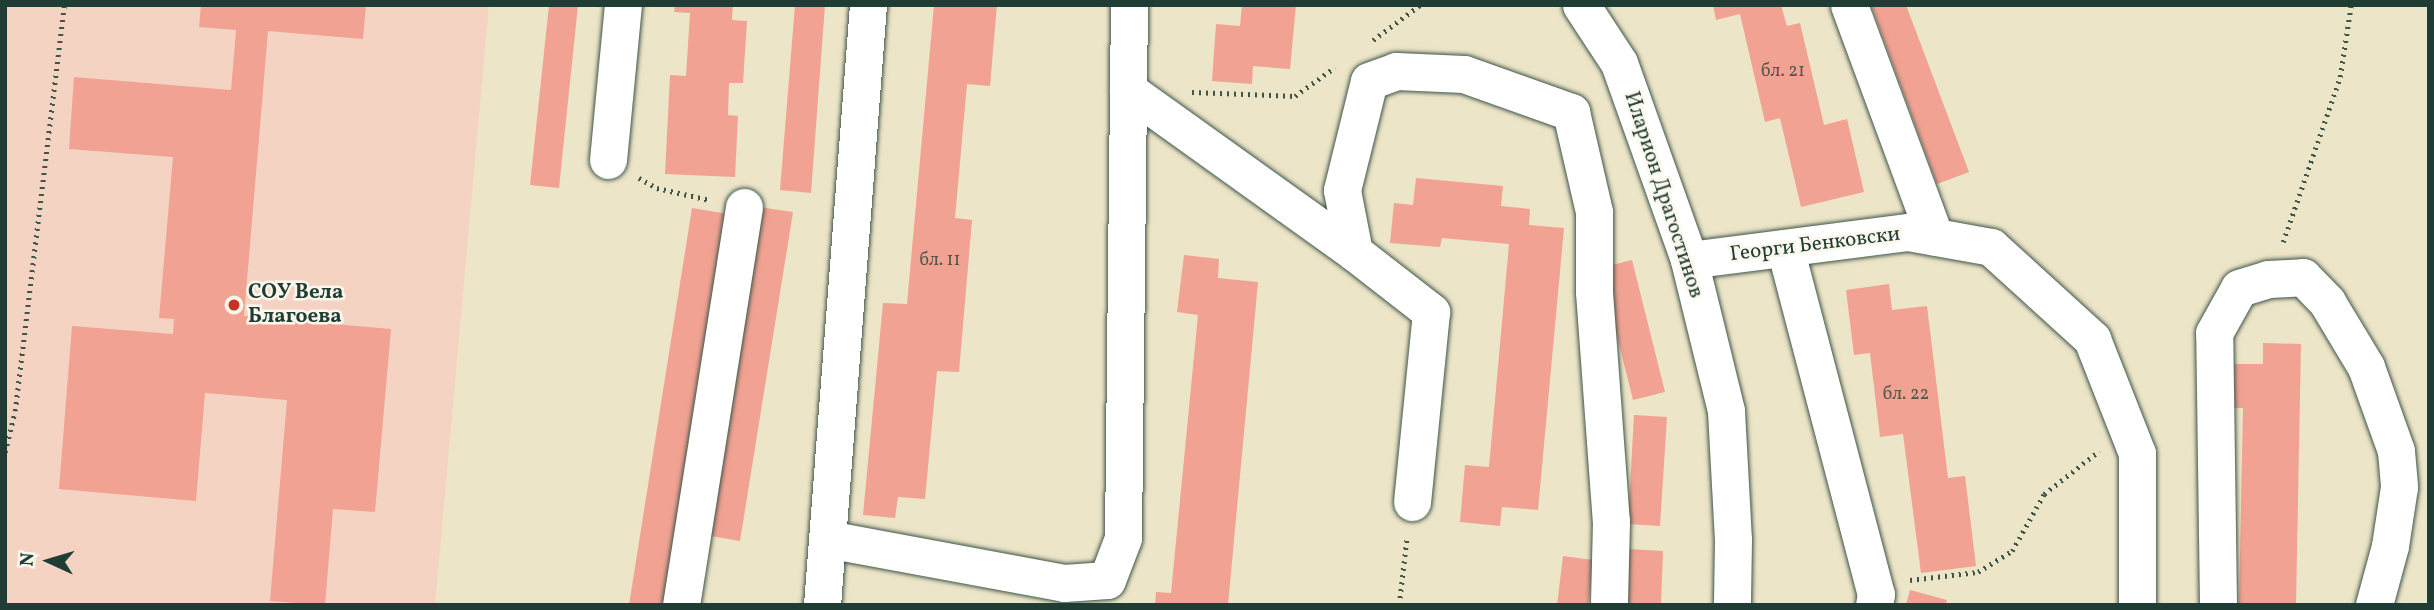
<!DOCTYPE html>
<html>
<head>
<meta charset="utf-8">
<style>
	body { margin:0 }
	#map { position:relative; width:2434px; height:610px; overflow:hidden; background:#ede5c7; font-family:Vollkorn,serif }
	div>[style] { position:absolute }
	.built>* { inset:0; background:#f5d3c2 }
	.building>* { inset:0; background:#f1a293 }
	.path>* { height:4.5px; margin-top:-2.25px; transform-origin:0; background:repeating-linear-gradient(90deg,#3e564a 0 2px,transparent 0 7px) }
	.roads { filter:drop-shadow(0 0 2px #3e564a) drop-shadow(0 0 2px #3e564a) }
	.minor>* { height:37px; margin:-18.5px; padding:0 18.5px; transform-origin:18.5px; border-radius:18.5px; background:#fff }
	.dots>* { width:19px; height:19px; translate:-50% -50%; box-sizing:border-box; border:4px solid #fbf7ec; border-radius:50% }
	span { translate:-50% -50%; white-space:nowrap; text-align:center; line-height:1.15; -webkit-text-stroke:5px #fbf7ec; paint-order:stroke }
	.number-label { font-size:18px; color:#54564c }
	.number-label span { -webkit-text-stroke-width:0 }
	.street-label { font-size:21px; color:#1f3d34 }
	.poi-label { font-size:21px; color:#1f3d34; font-weight:700 }
	.left { translate:0 -50%; text-align:left }
	.frame { position:absolute; inset:0; border:7px solid #1f3d34; pointer-events:none }
	.north { position:absolute; left:14px; top:526px; width:70px; height:70px; -webkit-text-stroke:5px #fbf7ec; paint-order:stroke; rotate:274deg; font-size:19px; font-weight:700; line-height:28px; text-align:center; color:#1f3d34 }
	.north::after { content:''; display:block; margin:auto; width:24px; height:32px; background:#1f3d34; clip-path:polygon(50% 0,100% 100%,50% 72%,0 100%) }
</style>
</head>
<body>
<div id="map">
	<div class="built">
		<div style="clip-path:polygon(5px 5px,489px 5px,435px 605px,5px 605px)"></div>
	</div>
	<div class="building">
		<div style="clip-path:polygon(201px 5px,366px 5px,363px 39px,268px 31px,244px 316px,391px 329px,375px 512px,333px 509px,325px 605px,270px 601px,287px 400px,205px 393px,196px 501px,59px 489px,72px 326px,173px 334px,174px 319px,159px 318px,173px 157px,69px 149px,74px 77px,231px 90px,236px 30px,199px 27px)"></div>
		<div style="clip-path:polygon(549px 5px,578px 5px,559px 188px,530px 185px)"></div>
		<div style="clip-path:polygon(675px 5px,733px 5px,732px 20px,747px 21px,743px 83px,729px 83px,728px 115px,738px 116px,735px 177px,665px 174px,670px 75px,686px 76px,690px 13px,674px 12px)"></div>
		<div style="clip-path:polygon(795px 5px,825px 5px,811px 193px,780px 190px)"></div>
		<div style="clip-path:polygon(934px 5px,997px 5px,990px 86px,967px 84px,955px 218px,972px 220px,959px 372px,937px 371px,925px 499px,898px 497px,895px 518px,863px 515px,883px 303px,907px 304px)"></div>
		<div style="clip-path:polygon(1242px 5px,1296px 5px,1290px 69px,1253px 66px,1252px 84px,1212px 81px,1216px 24px,1240px 26px)"></div>
		<div style="clip-path:polygon(1713px 5px,1781px 5px,1787px 26px,1800px 23px,1824px 125px,1847px 119px,1864px 192px,1801px 207px,1780px 118px,1765px 122px,1740px 14px,1716px 20px)"></div>
		<div style="clip-path:polygon(1871px 5px,1906px 5px,1969px 172px,1937px 184px)"></div>
		<div style="clip-path:polygon(1416px 178px,1503px 186px,1501px 206px,1530px 209px,1529px 225px,1564px 228px,1538px 510px,1502px 507px,1500px 526px,1460px 522px,1465px 465px,1489px 467px,1509px 244px,1442px 238px,1440px 247px,1390px 243px,1394px 203px,1413px 205px)"></div>
		<div style="clip-path:polygon(758px 207px,793px 212px,740px 541px,705px 535px)"></div>
		<div style="clip-path:polygon(692px 208px,728px 214px,666px 605px,629px 605px)"></div>
		<div style="clip-path:polygon(1184px 255px,1219px 259px,1218px 278px,1258px 282px,1228px 605px,1155px 605px,1156px 592px,1171px 593px,1198px 315px,1177px 312px)"></div>
		<div style="clip-path:polygon(1632px 260px,1665px 392px,1633px 400px,1600px 268px)"></div>
		<div style="clip-path:polygon(1889px 284px,1892px 310px,1927px 306px,1948px 478px,1965px 476px,1976px 566px,1921px 573px,1903px 434px,1880px 437px,1870px 353px,1854px 355px,1846px 290px)"></div>
		<div style="clip-path:polygon(2263px 343px,2301px 344px,2296px 605px,2239px 605px,2243px 408px,2225px 408px,2226px 364px,2263px 364px)"></div>
		<div style="clip-path:polygon(1634px 415px,1667px 417px,1660px 526px,1628px 524px)"></div>
		<div style="clip-path:polygon(1628px 549px,1663px 551px,1661px 605px,1627px 605px)"></div>
		<div style="clip-path:polygon(1563px 556px,1593px 560px,1588px 605px,1557px 605px)"></div>
		<div style="clip-path:polygon(1910px 590px,1947px 600px,1945px 605px,1906px 605px)"></div>
	</div>
	<div class="path">
		<div style="left:1373px;top:40px;width:59px;rotate:-36.7deg"></div>
		<div style="left:1192px;top:92px;width:103px;rotate:2.2deg"></div>
		<div style="left:1295px;top:96px;width:49px;rotate:-35.9deg"></div>
		<div style="left:639px;top:178px;width:21px;rotate:29deg"></div>
		<div style="left:657px;top:188px;width:54px;rotate:12.8deg"></div>
		<div style="left:2283px;top:242px;width:175px;rotate:-70.9deg"></div>
		<div style="left:2340px;top:77px;width:73px;rotate:-81.3deg"></div>
		<div style="left:5px;top:452px;width:42px;rotate:-76.3deg"></div>
		<div style="left:15px;top:411px;width:409px;rotate:-83.1deg"></div>
		<div style="left:1910px;top:580px;width:68px;rotate:-6.7deg"></div>
		<div style="left:1978px;top:572px;width:40px;rotate:-32deg"></div>
		<div style="left:2012px;top:551px;width:65px;rotate:-60.7deg"></div>
		<div style="left:2044px;top:494px;width:70px;rotate:-38deg"></div>
		<div style="left:1399px;top:605px;width:69px;rotate:-83.4deg"></div>
	</div>
	<div class="roads">
		<div class="minor">
			<div style="left:1581px;top:5px;width:69px;rotate:56.8deg"></div>
			<div style="left:1619px;top:63px;width:209px;rotate:70.4deg"></div>
			<div style="left:1689px;top:260px;width:155px;rotate:76.2deg"></div>
			<div style="left:1726px;top:411px;width:128px;rotate:86.9deg"></div>
			<div style="left:1733px;top:539px;width:66px;rotate:90.9deg"></div>
			<div style="left:1849px;top:5px;width:247px;rotate:69.7deg"></div>
			<div style="left:1128px;top:90px;width:278px;rotate:35.6deg"></div>
			<div style="left:1354px;top:252px;width:98px;rotate:37.9deg"></div>
			<div style="left:1431px;top:312px;width:191px;rotate:95.7deg"></div>
			<div style="left:608px;top:160px;width:156px;rotate:-84.5deg"></div>
			<div style="left:1785px;top:248px;width:358px;rotate:75.3deg"></div>
			<div style="left:1876px;top:594px;width:11px;rotate:100deg"></div>
			<div style="left:1354px;top:252px;width:63px;rotate:-101deg"></div>
			<div style="left:1342px;top:190px;width:112px;rotate:-76.1deg"></div>
			<div style="left:1369px;top:81px;width:29px;rotate:-20deg"></div>
			<div style="left:1396px;top:71px;width:68px;rotate:2.5deg"></div>
			<div style="left:1464px;top:74px;width:114px;rotate:19.6deg"></div>
			<div style="left:1571px;top:112px;width:103px;rotate:77deg"></div>
			<div style="left:1594px;top:212px;width:80px;rotate:90deg"></div>
			<div style="left:1594px;top:292px;width:230px;rotate:85.8deg"></div>
			<div style="left:1611px;top:521px;width:84px;rotate:91.4deg"></div>
			<div style="left:1689px;top:260px;width:221px;rotate:-7.3deg"></div>
			<div style="left:1908px;top:232px;width:84px;rotate:10.2deg"></div>
			<div style="left:1991px;top:247px;width:137px;rotate:42.3deg"></div>
			<div style="left:2092px;top:339px;width:123px;rotate:68.5deg"></div>
			<div style="left:2137px;top:453px;width:152px;rotate:90deg"></div>
			<div style="left:827px;top:539px;width:241px;rotate:10.5deg"></div>
			<div style="left:1064px;top:583px;width:43px;rotate:-4deg"></div>
			<div style="left:1107px;top:580px;width:45px;rotate:-69.1deg"></div>
			<div style="left:1123px;top:538px;width:533px;rotate:-89.36deg"></div>
			<div style="left:681px;top:605px;width:403px;rotate:-81deg"></div>
			<div style="left:822px;top:605px;width:602px;rotate:-85.62deg"></div>
			<div style="left:2218px;top:605px;width:272px;rotate:-90.8deg"></div>
			<div style="left:2214px;top:333px;width:51px;rotate:-60.9deg"></div>
			<div style="left:2239px;top:288px;width:30px;rotate:-17deg"></div>
			<div style="left:2268px;top:279px;width:35px;rotate:-3deg"></div>
			<div style="left:2303px;top:277px;width:35px;rotate:46deg"></div>
			<div style="left:2327px;top:302px;width:76px;rotate:59deg"></div>
			<div style="left:2366px;top:367px;width:89px;rotate:70.3deg"></div>
			<div style="left:2396px;top:451px;width:36px;rotate:85deg"></div>
			<div style="left:2399px;top:487px;width:60px;rotate:98.7deg"></div>
			<div style="left:2390px;top:546px;width:61px;rotate:105.2deg"></div>
		</div>
	</div>
	<div class="dots">
		<div style="left:234px;top:305px;background:#c8321e"></div>
	</div>
	<div class="number-label">
		<span style="left:1783px;top:72px">бл. 21</span>
		<span style="left:940px;top:261px">бл. 11</span>
		<span style="left:1906px;top:395px">бл. 22</span>
	</div>
	<div class="street-label">
		<span style="left:1663px;top:195px;rotate:72deg">Иларион Драгостинов</span>
		<span style="left:1815px;top:245px;rotate:-7deg">Георги Бенковски</span>
	</div>
	<div class="poi-label">
		<span class="left" style="left:248px;top:305px">СОУ Вела<br>Благоева</span>
	</div>
	<div class="frame"></div>
	<div class="north">N</div>
</div>
</body>
</html>
